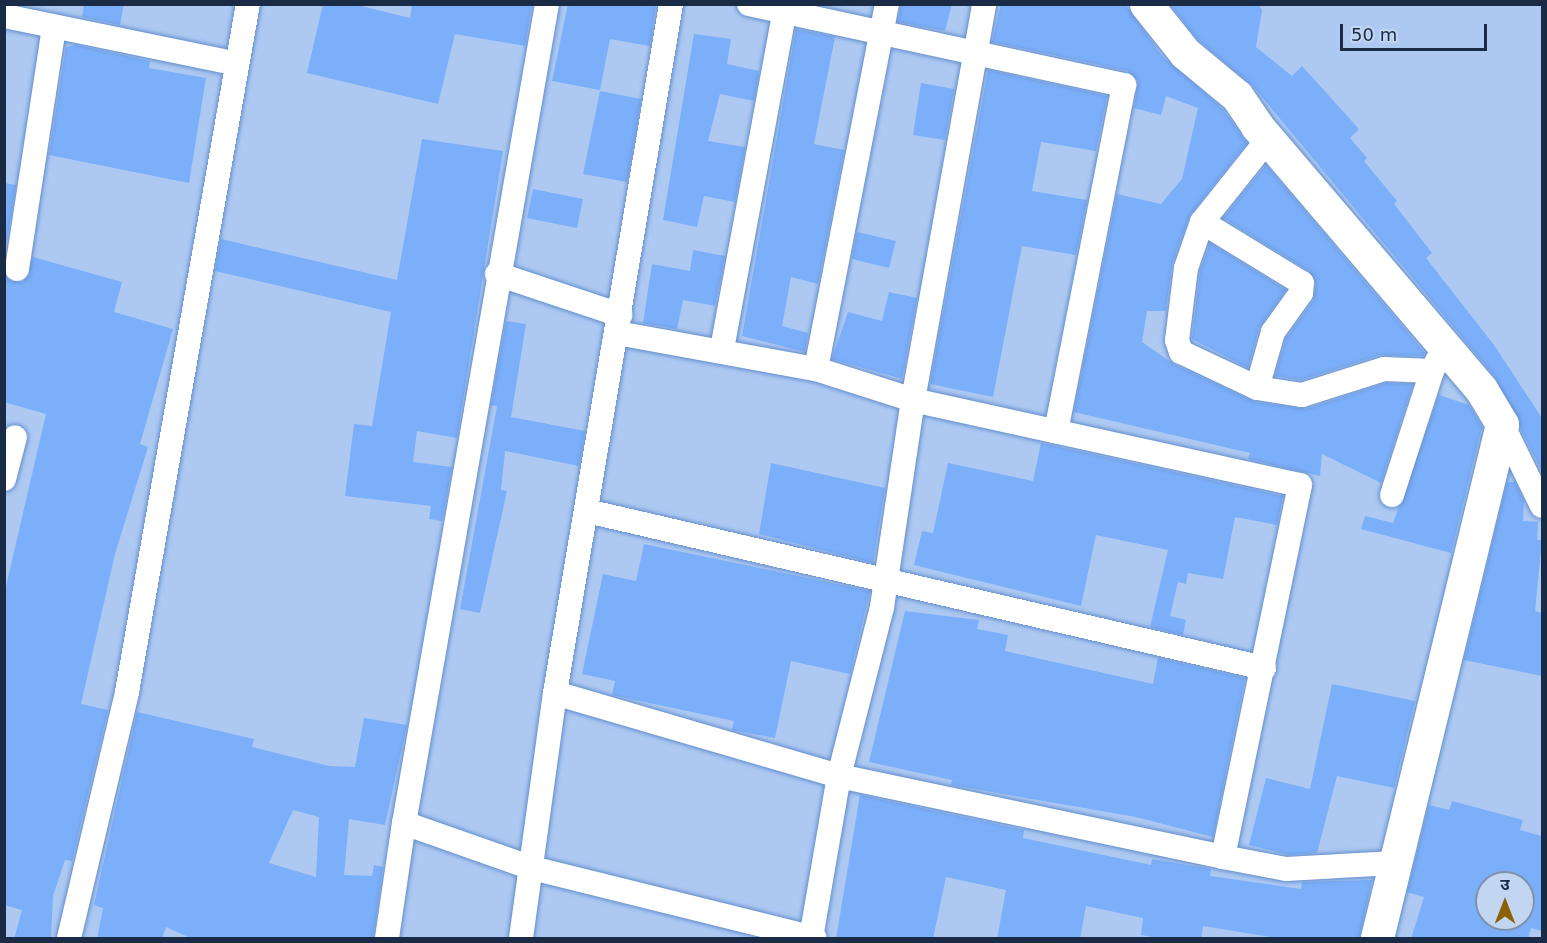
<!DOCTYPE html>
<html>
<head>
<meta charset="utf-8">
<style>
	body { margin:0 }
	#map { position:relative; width:1547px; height:943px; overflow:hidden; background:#adc9f2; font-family:"DejaVu Sans","Noto Sans Devanagari",sans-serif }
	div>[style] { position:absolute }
	.building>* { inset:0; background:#7caff9 }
	.roads { filter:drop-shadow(0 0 2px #628ece) drop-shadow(0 0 2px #628ece) }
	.street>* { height:24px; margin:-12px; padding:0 12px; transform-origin:12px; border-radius:12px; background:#fff }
	.secondary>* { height:33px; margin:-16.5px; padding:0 16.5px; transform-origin:16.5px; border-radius:16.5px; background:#fff }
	span { translate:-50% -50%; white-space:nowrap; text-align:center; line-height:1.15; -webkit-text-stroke:5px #c3d6f1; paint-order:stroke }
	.frame { position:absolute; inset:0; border:6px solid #192b45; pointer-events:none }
	.north { position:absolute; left:1475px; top:871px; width:60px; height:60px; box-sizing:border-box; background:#c3d6f1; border:2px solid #7f92ac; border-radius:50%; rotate:0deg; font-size:16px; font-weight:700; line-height:24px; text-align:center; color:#192b45 }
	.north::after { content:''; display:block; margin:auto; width:21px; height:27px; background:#8c6105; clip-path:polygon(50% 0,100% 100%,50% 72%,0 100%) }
	.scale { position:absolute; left:1340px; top:24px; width:147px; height:27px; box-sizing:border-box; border:3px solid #192b45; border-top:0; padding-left:8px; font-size:18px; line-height:21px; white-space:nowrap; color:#192b45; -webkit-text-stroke:4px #c3d6f1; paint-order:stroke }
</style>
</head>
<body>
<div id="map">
	<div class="building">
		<div style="clip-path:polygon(84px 4px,124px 4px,120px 25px,82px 17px)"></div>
		<div style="clip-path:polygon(323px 4px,353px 4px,410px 18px,412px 4px,532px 4px,525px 46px,455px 34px,438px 104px,307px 73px)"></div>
		<div style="clip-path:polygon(568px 4px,656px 4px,650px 46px,610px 39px,600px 90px,552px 81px)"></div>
		<div style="clip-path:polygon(901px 4px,952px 4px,945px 31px,898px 22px)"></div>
		<div style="clip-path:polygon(1001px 4px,1125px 4px,1162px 56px,1223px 109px,1247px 143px,1190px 215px,1172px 264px,1166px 311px,1147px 311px,1142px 342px,1175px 365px,1255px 402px,1306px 409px,1386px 383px,1413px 384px,1381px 483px,1322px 454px,1320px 476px,1248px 459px,1250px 453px,1074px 412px,1117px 194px,1161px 204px,1182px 179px,1198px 108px,1166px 96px,1161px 115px,1134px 108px,1138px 81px,1128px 71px,992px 42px)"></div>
		<div style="clip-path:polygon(1170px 4px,1258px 4px,1262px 10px,1256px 47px,1292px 76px,1302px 66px,1359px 129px,1350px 138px,1367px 158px,1364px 161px,1397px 201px,1394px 204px,1432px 253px,1426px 258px,1494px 345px,1542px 418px,1542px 472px,1495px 377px,1252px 85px,1198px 40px)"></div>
		<div style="clip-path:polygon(796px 29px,835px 37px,814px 144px,844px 150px,818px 284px,791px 277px,782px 326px,808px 333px,805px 352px,742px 336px)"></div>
		<div style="clip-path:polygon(694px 34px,731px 39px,727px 64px,759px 71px,754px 101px,720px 94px,708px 141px,745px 147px,735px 202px,704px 196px,697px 227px,663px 220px)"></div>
		<div style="clip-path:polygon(76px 45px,150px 61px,149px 68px,206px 78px,189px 183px,49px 155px,66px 47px)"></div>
		<div style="clip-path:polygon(988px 70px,1107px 96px,1096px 151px,1041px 142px,1032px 191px,1087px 200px,1076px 255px,1022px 246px,993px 397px,930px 384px)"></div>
		<div style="clip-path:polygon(921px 83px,954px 89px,945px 140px,913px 135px)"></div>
		<div style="clip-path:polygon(600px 91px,641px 99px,627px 182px,583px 174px)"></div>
		<div style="clip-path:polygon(422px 139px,503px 151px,457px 438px,417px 431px,413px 462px,452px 467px,442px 521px,429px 519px,431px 506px,345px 496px,354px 424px,372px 426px,391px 312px,215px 271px,221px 239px,397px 280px)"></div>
		<div style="clip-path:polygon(1266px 165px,1425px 353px,1423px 356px,1380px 355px,1301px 380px,1275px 376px,1286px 338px,1313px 301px,1316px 284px,1309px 271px,1223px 218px)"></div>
		<div style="clip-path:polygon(4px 183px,16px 185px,6px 246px,4px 246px)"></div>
		<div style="clip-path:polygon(533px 189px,583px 199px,577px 228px,527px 218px)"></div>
		<div style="clip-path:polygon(857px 232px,896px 241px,889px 268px,852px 259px)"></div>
		<div style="clip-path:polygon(1210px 243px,1286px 290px,1259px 328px,1248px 368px,1192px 339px,1200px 271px)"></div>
		<div style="clip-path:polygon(693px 250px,725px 256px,715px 306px,683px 300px,677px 329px,643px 323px,652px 264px,690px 271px)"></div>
		<div style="clip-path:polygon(33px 257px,122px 282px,114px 312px,173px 329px,140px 444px,148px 447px,115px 554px,81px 704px,108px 710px,72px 861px,65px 860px,53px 896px,51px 939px,14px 939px,22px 910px,4px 905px,4px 595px,46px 414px,4px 402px,4px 275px,23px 282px)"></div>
		<div style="clip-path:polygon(889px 292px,917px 298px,902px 379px,832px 359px,848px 312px,882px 321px)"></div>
		<div style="clip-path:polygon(506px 321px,526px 324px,511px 417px,585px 431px,579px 466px,505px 451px,501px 490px,507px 491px,480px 613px,460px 609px,497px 406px,491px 405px)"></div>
		<div style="clip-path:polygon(1439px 395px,1469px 405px,1482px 427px,1451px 553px,1361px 529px,1365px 516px,1393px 523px)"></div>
		<div style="clip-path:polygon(1041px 443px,1283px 496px,1277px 525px,1235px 517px,1223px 579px,1188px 573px,1186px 584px,1178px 582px,1170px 616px,1186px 620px,1183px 635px,1150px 627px,1168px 550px,1096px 535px,1081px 606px,914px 565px,922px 531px,933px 533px,948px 463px,1033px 481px)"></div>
		<div style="clip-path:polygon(771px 463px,885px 488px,873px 563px,759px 534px)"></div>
		<div style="clip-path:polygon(1507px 482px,1515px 482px,1524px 501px,1523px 521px,1538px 522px,1537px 540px,1542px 540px,1535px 611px,1542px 613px,1542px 676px,1464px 660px)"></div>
		<div style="clip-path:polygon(644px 544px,870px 591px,850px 674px,791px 661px,775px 738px,732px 730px,734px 721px,612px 695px,615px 681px,582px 674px,603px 574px,636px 581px)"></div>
		<div style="clip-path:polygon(905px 611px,979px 620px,977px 629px,1008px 635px,1005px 651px,1153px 684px,1158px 658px,1245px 678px,1213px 837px,1136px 817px,951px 785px,952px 780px,869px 762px)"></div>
		<div style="clip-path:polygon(1332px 684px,1415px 701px,1394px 788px,1337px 776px,1317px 853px,1289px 855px,1249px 845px,1266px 778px,1310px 789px)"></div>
		<div style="clip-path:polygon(evenodd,137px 712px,254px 739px,252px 747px,329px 766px,355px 767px,364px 718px,407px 725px,385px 825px,349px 819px,344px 875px,372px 876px,374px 865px,383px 867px,373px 939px,193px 939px,166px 927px,162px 939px,97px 939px,103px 908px,94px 905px,137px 712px,293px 810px,319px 817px,316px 877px,269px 863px,293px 810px)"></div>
		<div style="clip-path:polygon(860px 795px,1024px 830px,1023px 838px,1151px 865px,1152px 859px,1211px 869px,1210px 876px,1301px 889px,1302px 882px,1372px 880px,1359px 939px,1283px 939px,1203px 926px,1201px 939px,1165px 939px,1141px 935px,1143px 918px,1086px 906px,1080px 939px,997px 939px,1006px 890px,946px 877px,933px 939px,836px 939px)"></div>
		<div style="clip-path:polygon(evenodd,1452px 801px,1523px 820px,1520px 830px,1542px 836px,1542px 931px,1531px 928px,1528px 939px,1411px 939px,1424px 897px,1407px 892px,1429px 805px,1449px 810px,1452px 801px,1487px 883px,1523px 883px,1523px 919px,1487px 919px,1487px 883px)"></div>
	</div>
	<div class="roads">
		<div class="street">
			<div style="left:547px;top:4px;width:831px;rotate:99.9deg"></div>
			<div style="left:404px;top:823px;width:136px;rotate:19.4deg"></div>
			<div style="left:532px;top:868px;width:291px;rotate:13.9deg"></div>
			<div style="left:749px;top:4px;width:384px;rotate:12.2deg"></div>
			<div style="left:1124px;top:85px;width:353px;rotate:101.1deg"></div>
			<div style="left:4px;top:16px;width:238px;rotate:11.6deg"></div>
			<div style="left:1269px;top:138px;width:107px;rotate:128.6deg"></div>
			<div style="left:1202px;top:222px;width:49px;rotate:109.2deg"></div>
			<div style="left:1186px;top:268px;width:73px;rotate:97.1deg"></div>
			<div style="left:1177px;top:340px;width:13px;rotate:72deg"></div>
			<div style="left:1181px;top:352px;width:84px;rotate:25.3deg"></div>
			<div style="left:1257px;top:388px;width:46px;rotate:8.8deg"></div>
			<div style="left:1302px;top:395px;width:86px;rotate:-17.6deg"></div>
			<div style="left:1384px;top:369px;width:48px;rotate:2.4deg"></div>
			<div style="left:1432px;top:371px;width:25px;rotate:-63deg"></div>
			<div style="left:1202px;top:222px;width:117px;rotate:31.4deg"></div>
			<div style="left:1302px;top:283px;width:10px;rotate:96deg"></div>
			<div style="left:1301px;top:293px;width:48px;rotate:125.7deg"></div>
			<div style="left:1273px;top:332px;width:58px;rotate:105.9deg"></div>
			<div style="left:17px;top:269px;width:244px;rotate:-81.3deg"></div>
			<div style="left:497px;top:274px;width:130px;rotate:18.4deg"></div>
			<div style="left:617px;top:333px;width:202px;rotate:10.3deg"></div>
			<div style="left:816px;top:369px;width:102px;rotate:17.7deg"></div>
			<div style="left:913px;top:400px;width:402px;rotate:-79.8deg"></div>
			<div style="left:722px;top:349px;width:351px;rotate:-79.5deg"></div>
			<div style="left:816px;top:369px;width:372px;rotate:-79deg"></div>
			<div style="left:1502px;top:424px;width:91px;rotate:64deg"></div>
			<div style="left:4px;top:479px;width:43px;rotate:-75.3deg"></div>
			<div style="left:1392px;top:495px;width:130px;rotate:-72.1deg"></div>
			<div style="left:587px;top:511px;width:695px;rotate:13.06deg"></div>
			<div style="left:555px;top:693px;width:296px;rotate:16.3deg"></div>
			<div style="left:839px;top:776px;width:392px;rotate:11.9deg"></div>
			<div style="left:1223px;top:857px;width:64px;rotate:10.8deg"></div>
			<div style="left:1286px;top:869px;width:109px;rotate:-3.2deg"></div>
			<div style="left:69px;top:938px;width:253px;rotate:-76.7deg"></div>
			<div style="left:127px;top:692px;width:699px;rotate:-80.03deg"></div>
			<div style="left:387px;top:938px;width:116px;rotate:-81.6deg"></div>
			<div style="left:521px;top:938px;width:247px;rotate:-82.1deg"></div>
			<div style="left:555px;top:693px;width:699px;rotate:-80.44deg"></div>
			<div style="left:811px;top:938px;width:164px;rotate:-80.2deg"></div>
			<div style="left:839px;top:776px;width:174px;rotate:-75.7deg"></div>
			<div style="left:882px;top:607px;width:209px;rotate:-81.5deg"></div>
			<div style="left:913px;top:400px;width:396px;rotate:12.4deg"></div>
			<div style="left:1300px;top:485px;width:380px;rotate:101.7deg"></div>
		</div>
		<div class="secondary">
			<div style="left:1146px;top:4px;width:63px;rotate:51.5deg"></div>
			<div style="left:1185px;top:53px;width:67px;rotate:39.6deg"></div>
			<div style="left:1237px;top:96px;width:36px;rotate:56deg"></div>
			<div style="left:1257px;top:126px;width:345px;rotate:49.6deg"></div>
			<div style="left:1481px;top:389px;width:41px;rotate:59deg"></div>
			<div style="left:1502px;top:424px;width:529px;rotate:103.67deg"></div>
		</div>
	</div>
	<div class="frame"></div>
	<div class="north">उ</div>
	<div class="scale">50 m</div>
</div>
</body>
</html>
